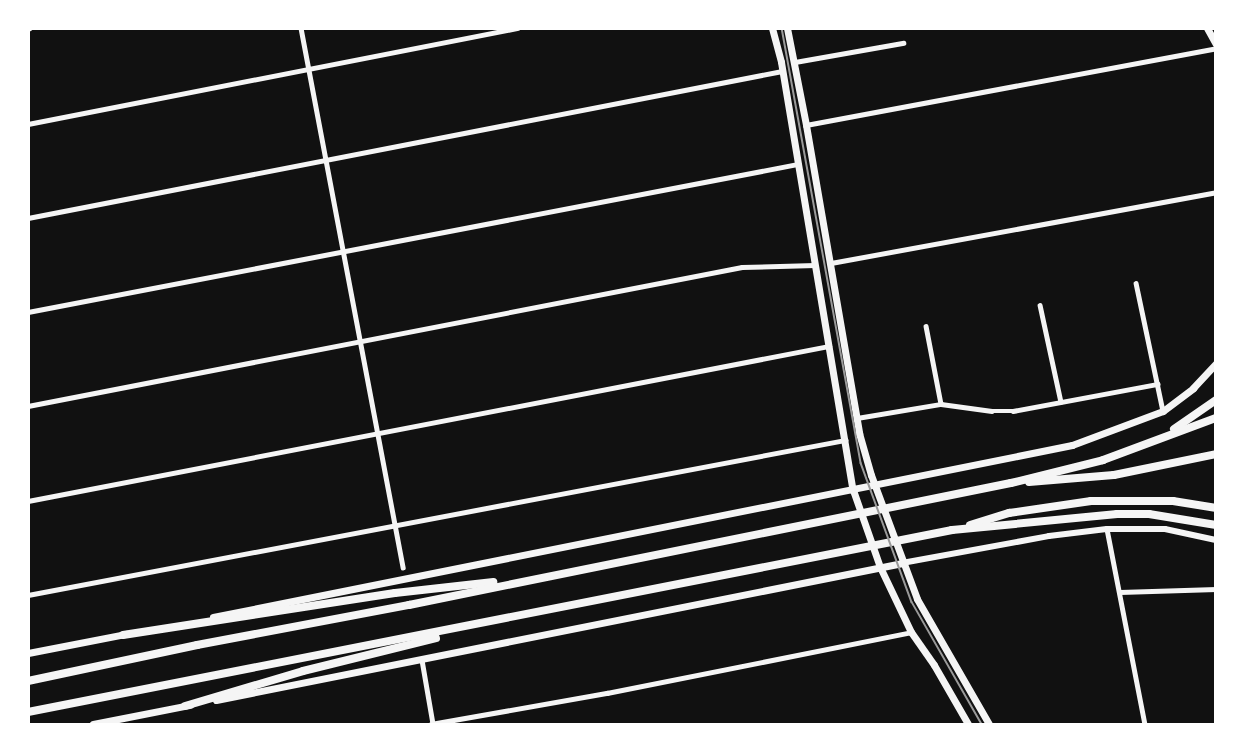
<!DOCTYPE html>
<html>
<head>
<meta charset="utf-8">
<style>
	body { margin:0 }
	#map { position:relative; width:1244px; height:753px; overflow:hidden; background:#111; font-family:"Fira Sans Condensed",sans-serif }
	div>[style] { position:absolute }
	.minor>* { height:4.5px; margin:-2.25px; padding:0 2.25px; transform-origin:2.25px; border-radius:2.25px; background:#f5f5f5 }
	.tertiary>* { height:6px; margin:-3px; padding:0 3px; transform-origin:3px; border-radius:3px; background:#f5f5f5 }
	.secondary>* { height:7px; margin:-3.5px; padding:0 3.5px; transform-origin:3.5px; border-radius:3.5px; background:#f5f5f5 }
	.motorway>* { height:8px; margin:-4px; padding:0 4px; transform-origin:4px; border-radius:4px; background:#f5f5f5 }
	.tram>* { height:1.5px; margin:-0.75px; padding:0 0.75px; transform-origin:0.75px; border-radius:0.75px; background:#9a9a9a }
	span { translate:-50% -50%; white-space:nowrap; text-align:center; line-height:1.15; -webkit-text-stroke:4.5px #fff; paint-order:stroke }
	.frame { position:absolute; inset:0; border:30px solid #fff; pointer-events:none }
</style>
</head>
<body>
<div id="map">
	<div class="minor">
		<div style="left:301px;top:28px;width:549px;rotate:79.28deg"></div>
		<div style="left:28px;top:29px;width:2px;rotate:-27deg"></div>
		<div style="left:795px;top:62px;width:110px;rotate:-10deg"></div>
		<div style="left:28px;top:124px;width:499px;rotate:-11.1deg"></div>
		<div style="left:806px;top:125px;width:417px;rotate:-10.6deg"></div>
		<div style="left:28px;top:218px;width:768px;rotate:-11.03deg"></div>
		<div style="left:831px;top:263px;width:391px;rotate:-10.4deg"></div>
		<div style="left:1136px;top:283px;width:131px;rotate:78.1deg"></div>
		<div style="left:1040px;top:305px;width:99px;rotate:77.8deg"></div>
		<div style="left:28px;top:312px;width:784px;rotate:-10.88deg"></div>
		<div style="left:926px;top:326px;width:79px;rotate:79.1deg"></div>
		<div style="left:28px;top:406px;width:727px;rotate:-11.02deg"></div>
		<div style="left:742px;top:267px;width:73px;rotate:-1.6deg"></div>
		<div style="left:857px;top:418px;width:85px;rotate:-9.5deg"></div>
		<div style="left:941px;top:404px;width:51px;rotate:7.8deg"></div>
		<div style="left:992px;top:411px;width:21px"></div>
		<div style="left:1013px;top:411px;width:147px;rotate:-10.6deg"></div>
		<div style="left:28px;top:501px;width:816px;rotate:-10.95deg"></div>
		<div style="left:1107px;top:529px;width:199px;rotate:79deg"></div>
		<div style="left:1120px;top:592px;width:96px;rotate:-1.8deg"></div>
		<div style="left:28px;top:595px;width:832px;rotate:-10.74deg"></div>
		<div style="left:422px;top:660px;width:65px;rotate:80.2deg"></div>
		<div style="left:431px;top:724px;width:179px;rotate:-10deg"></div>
		<div style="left:607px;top:693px;width:310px;rotate:-11.3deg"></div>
	</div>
	<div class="tertiary">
		<div style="left:902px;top:563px;width:149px;rotate:-10.4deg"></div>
		<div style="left:1049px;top:536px;width:58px;rotate:-6.9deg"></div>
		<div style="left:1107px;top:529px;width:58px"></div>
		<div style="left:1165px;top:529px;width:52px;rotate:12.2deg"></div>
	</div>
	<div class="secondary">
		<div style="left:772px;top:28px;width:35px;rotate:75deg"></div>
		<div style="left:781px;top:62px;width:434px;rotate:80.5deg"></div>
		<div style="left:853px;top:490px;width:82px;rotate:70.7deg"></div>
		<div style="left:880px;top:567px;width:72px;rotate:64.5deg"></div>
		<div style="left:911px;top:632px;width:40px;rotate:55.1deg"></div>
		<div style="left:934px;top:665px;width:68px;rotate:60deg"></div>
		<div style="left:787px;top:28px;width:99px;rotate:78.9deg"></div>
		<div style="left:806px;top:125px;width:313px;rotate:80.2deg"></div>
		<div style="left:859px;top:433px;width:44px;rotate:74.1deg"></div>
		<div style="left:871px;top:475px;width:132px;rotate:69.6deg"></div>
		<div style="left:917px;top:599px;width:144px;rotate:60.1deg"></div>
		<div style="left:1207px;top:28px;width:18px;rotate:61deg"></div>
		<div style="left:213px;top:617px;width:876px;rotate:-11.32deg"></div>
		<div style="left:1072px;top:445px;width:97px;rotate:-20.5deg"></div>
		<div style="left:1163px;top:411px;width:38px;rotate:-37deg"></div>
		<div style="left:1193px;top:388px;width:34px;rotate:-47deg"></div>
		<div style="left:28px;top:653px;width:100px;rotate:-11deg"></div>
		<div style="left:216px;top:700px;width:700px;rotate:-11.29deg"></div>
		<div style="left:93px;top:724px;width:99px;rotate:-11.1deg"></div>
	</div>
	<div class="motorway">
		<div style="left:1174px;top:429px;width:51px;rotate:-34.6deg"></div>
		<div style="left:1029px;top:482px;width:85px;rotate:-4.7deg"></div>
		<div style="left:1114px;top:475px;width:104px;rotate:-11.6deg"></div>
		<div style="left:970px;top:525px;width:41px;rotate:-17.1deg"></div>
		<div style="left:1009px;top:513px;width:83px;rotate:-8.3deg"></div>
		<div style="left:1091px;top:501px;width:82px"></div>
		<div style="left:1173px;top:501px;width:44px;rotate:9.2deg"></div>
		<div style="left:123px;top:635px;width:275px;rotate:-8.8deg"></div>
		<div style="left:395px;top:593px;width:99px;rotate:-6.4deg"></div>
		<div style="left:28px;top:681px;width:173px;rotate:-12deg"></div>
		<div style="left:197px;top:645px;width:216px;rotate:-10.7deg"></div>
		<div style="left:409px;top:605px;width:614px;rotate:-11.46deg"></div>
		<div style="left:1011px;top:483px;width:95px;rotate:-14deg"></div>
		<div style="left:1103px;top:460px;width:121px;rotate:-20.4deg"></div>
		<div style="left:185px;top:706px;width:123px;rotate:-16.5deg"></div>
		<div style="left:303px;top:671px;width:137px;rotate:-13.9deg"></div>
		<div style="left:28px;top:712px;width:942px;rotate:-11.14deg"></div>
		<div style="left:952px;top:530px;width:166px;rotate:-5.5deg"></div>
		<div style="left:1117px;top:514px;width:32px"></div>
		<div style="left:1149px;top:514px;width:68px;rotate:9.3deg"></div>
	</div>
	<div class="tram">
		<div style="left:782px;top:28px;width:442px;rotate:79.7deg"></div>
		<div style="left:861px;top:463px;width:148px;rotate:69.9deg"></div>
		<div style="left:912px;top:602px;width:141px;rotate:60.2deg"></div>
	</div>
	<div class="frame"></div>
</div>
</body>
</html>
